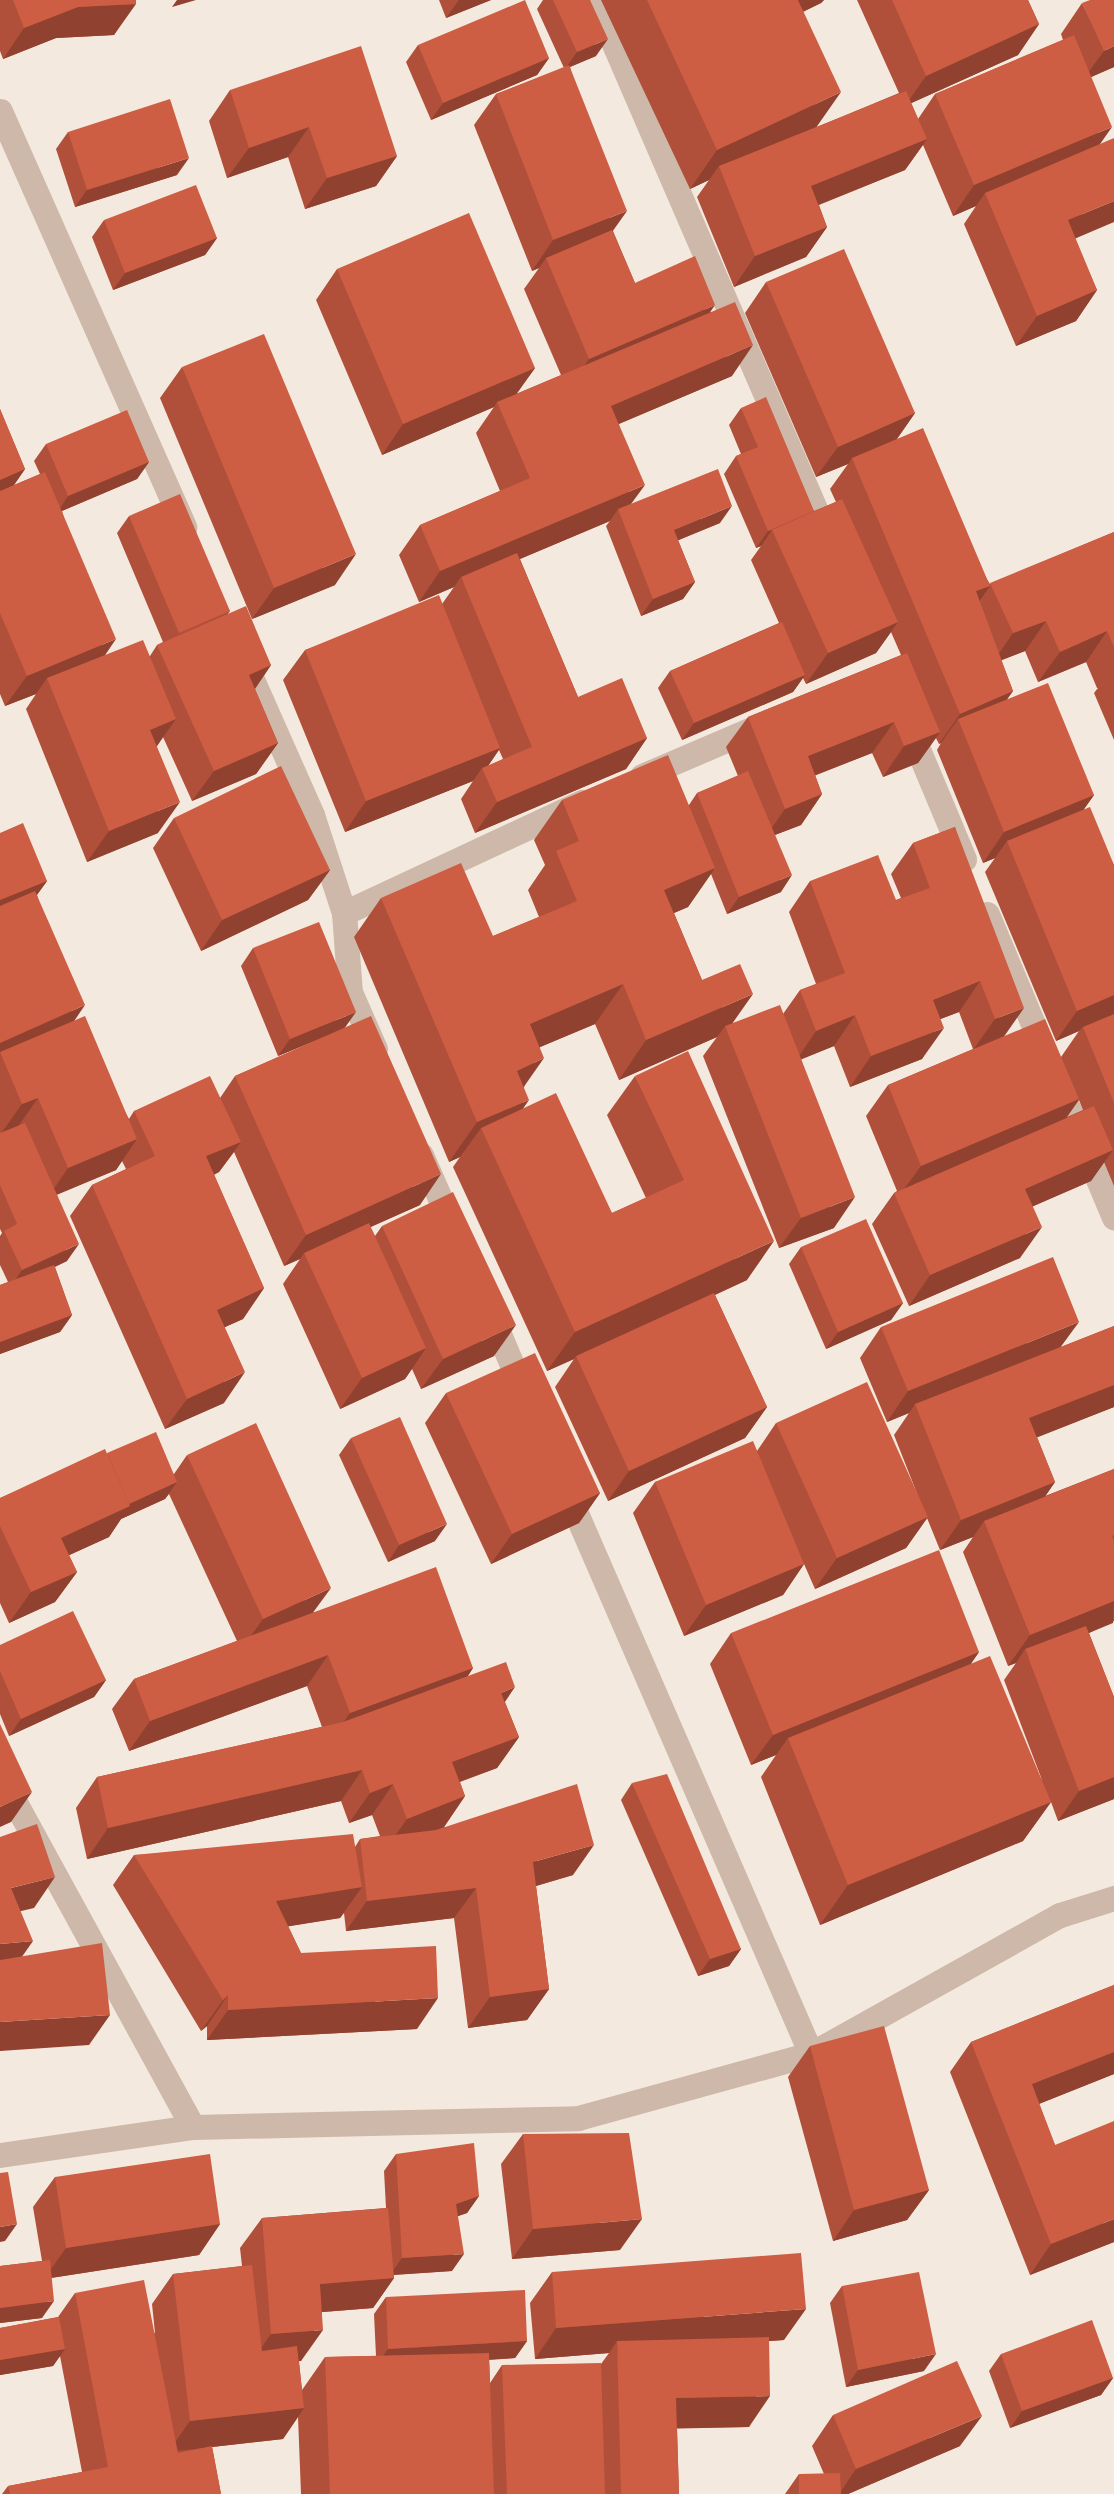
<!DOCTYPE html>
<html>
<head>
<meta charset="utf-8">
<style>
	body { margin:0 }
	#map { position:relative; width:1114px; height:2494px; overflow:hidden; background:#f4e9de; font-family:"PT Sans",sans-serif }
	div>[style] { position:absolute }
	.minor>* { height:25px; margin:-12.5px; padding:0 12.5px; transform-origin:12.5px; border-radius:12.5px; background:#cdb8a9 }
	.wall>* { inset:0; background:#b0503a }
	.shaded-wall>* { inset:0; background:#90412f }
	.building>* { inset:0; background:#cd5d43 }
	span { translate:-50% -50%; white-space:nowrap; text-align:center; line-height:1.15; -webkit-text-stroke:8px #fbf3eb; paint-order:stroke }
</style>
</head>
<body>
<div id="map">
	<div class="minor">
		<div style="left:595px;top:0;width:589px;rotate:66.61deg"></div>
		<div style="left:0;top:111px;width:455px;rotate:66.1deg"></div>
		<div style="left:243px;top:659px;width:171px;rotate:66.1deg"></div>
		<div style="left:312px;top:815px;width:103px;rotate:71.9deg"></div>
		<div style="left:344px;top:913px;width:79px;rotate:85.7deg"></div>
		<div style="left:350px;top:992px;width:62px;rotate:66.3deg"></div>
		<div style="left:910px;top:730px;width:140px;rotate:67.3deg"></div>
		<div style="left:642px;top:776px;width:129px;rotate:-23.2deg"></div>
		<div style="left:344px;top:913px;width:263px;rotate:-25deg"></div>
		<div style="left:987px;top:914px;width:329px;rotate:67.3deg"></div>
		<div style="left:421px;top:1155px;width:80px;rotate:66.3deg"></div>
		<div style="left:491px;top:1315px;width:85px;rotate:67.1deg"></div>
		<div style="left:566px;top:1490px;width:615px;rotate:66.52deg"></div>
		<div style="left:0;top:1775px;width:401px;rotate:61.3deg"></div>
		<div style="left:0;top:2155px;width:195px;rotate:-8.3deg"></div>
		<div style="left:193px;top:2127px;width:385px;rotate:-1.3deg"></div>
		<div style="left:578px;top:2118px;width:242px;rotate:-15.4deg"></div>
		<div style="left:811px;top:2054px;width:285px;rotate:-29.2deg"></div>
		<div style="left:1060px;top:1915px;width:57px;rotate:-17.5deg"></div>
	</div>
	<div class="wall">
		<div style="clip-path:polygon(0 0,136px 0,114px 35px,56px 38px,3px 59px,0 51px)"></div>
		<div style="clip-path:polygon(439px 0,491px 0,446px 18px)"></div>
		<div style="clip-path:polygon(evenodd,543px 0,590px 0,596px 56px,570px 67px,613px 231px,635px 283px,711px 312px,732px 376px,619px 424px,631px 504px,720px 523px,678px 540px,695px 582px,683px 599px,641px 616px,606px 526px,610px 521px,520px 559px,578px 697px,647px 738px,626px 769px,475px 833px,461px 799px,473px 781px,345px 832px,283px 680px,305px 650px,442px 604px,454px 587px,419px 602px,399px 555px,420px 525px,500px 491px,476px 433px,494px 407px,382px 455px,316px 300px,337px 269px,535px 368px,516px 394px,561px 375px,524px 289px,539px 268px,532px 271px,474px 125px,496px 94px,564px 68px,537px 9px,543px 0,499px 750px,503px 759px,488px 766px,499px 750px)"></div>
		<div style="clip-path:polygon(601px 0,824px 0,821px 3px,803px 12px,817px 127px,899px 93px,857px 0,1028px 0,1039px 24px,1018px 55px,911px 103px,918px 119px,935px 94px,1063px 40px,1061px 34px,1082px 3px,1114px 67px,1091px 77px,1100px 144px,1075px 239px,1097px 290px,1076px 321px,1016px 346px,964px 224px,976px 206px,953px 216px,923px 145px,905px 170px,819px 205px,827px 227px,806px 257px,734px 287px,697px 197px,709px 180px,690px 189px)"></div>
		<div style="clip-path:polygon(418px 45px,549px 58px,537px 75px,431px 120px,406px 62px)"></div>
		<div style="clip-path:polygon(230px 90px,397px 156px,376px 186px,305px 209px,288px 157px,227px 178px,209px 121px)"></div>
		<div style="clip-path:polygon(68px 132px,177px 175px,75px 207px,56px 149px)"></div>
		<div style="clip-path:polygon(104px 220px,217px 238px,205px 255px,113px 290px,92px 237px)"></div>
		<div style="clip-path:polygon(evenodd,766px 282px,915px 413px,897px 439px,990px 584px,1114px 532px,1114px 740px,1094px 693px,1098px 688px,1097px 688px,1086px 662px,1038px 682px,1025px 651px,1001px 660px,1013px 691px,1007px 699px,1094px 795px,1084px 809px,1114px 865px,1114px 1186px,1104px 1162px,1091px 1181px,1033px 1206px,1020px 1258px,909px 1306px,872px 1224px,894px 1193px,897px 1191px,866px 1116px,888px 1085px,973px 1049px,959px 1012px,940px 1019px,922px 1059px,850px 1087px,834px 1046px,801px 1059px,834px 1228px,779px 1248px,703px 1056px,717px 1037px,619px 1080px,595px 1024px,540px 1047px,524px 1087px,523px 1108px,612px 1213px,646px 1198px,607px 1115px,635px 1076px,747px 1280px,715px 1295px,767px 1407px,745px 1438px,608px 1501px,555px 1387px,574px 1359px,547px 1371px,453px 1167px,460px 1157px,449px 1162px,354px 937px,381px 898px,493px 936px,539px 917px,528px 890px,545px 865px,534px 840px,562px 800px,689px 805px,697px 793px,738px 776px,726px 747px,748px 717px,901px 655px,891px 632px,876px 653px,806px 684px,803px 678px,793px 692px,682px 740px,658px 688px,670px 671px,779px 623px,751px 560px,761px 546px,756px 548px,724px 474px,736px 456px,741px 454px,729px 425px,741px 408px,814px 511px,836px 502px,830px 489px,848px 464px,816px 477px,745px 313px,766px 282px,936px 738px,939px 744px,941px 743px,937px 750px,983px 863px,995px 858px,985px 872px,1056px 1041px,1079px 1031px,1061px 1057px,1004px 1037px,955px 827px,913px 843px,891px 874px,901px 898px,896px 900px,810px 881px,789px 912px,816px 984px,800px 990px,783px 1014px,733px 1023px,702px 980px,674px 913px,688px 907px,711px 874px,727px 914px,781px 892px,775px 835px,801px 825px,822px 794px,815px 775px,872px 753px,883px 777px,918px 763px,936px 738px,766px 282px,1079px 1100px,1083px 1110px,1067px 1117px,1079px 1100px)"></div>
		<div style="clip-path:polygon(182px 367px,335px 585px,252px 619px,160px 398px)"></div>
		<div style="clip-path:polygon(0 409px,25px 469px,14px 485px,40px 474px,34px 461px,46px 444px,149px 462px,137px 479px,62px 511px,105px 655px,150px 656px,157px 645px,163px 642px,117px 533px,129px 516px,230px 611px,228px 614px,271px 665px,255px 689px,278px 743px,256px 774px,192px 801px,163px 737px,157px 746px,158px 833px,87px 862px,26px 709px,36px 694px,5px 706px,0 694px)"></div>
		<div style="clip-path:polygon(174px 818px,330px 870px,308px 900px,201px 951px,153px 848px)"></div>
		<div style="clip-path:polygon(0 833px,47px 881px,37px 895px,74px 1021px,129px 1119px,134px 1111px,220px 1098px,235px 1076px,331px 1034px,278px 1056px,241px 966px,253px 948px,344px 1028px,420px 1205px,370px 1227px,375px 1236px,382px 1226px,494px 1356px,421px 1389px,412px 1369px,405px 1379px,340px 1409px,283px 1284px,300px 1259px,284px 1266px,234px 1152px,219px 1172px,214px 1175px,264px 1288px,243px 1319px,225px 1327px,224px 1403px,165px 1429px,70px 1216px,92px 1185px,126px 1169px,122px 1161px,116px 1170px,57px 1194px,67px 1261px,55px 1267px,72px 1315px,60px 1332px,0 1354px,0 1285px,8px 1282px,0 1265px,0 1236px,2px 1233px,0 1229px)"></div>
		<div style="clip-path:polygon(801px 1247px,903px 1303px,891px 1320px,826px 1349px,789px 1264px)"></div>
		<div style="clip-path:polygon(1114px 1326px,1114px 1407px,1037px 1437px,1055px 1482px,1045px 1496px,1114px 1469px,1114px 1621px,1089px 1633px,1114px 1697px,1114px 1799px,1058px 1821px,1051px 1802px,1023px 1841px,820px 1925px,761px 1777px,776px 1755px,751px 1765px,710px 1664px,731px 1633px,979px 1652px,971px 1663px,1042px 1780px,1004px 1680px,1016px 1663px,1008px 1666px,963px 1552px,973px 1537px,940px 1550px,927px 1518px,906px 1548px,815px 1589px,797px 1548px,804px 1564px,783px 1595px,684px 1636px,633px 1513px,655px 1482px,757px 1451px,776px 1423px,918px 1496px,894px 1435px,909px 1413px,887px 1422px,860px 1358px,881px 1327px,1061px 1347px)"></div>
		<div style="clip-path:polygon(446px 1393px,600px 1493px,579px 1523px,491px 1564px,425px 1423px)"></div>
		<div style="clip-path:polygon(351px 1438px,435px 1541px,388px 1562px,339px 1455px)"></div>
		<div style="clip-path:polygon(107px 1454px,174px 1474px,187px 1455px,313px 1612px,473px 1668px,468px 1676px,505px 1702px,519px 1737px,497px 1768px,460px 1782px,465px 1796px,444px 1827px,573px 1875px,536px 1886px,549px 1989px,527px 2020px,468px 2028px,454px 1918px,346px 1931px,344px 1913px,340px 1918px,288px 1926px,301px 1953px,417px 2029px,207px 2040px,207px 2026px,201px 2031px,113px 1885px,134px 1855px,355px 1847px,360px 1839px,380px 1836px,372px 1815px,349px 1823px,341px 1801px,87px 1859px,76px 1808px,97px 1777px,322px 1727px,307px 1686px,129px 1751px,112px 1709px,134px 1679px,237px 1641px,169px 1494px,165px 1499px,121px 1519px,109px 1537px,69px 1555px,77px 1572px,55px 1602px,9px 1623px,0 1603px,0 1498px)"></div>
		<div style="clip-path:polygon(0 1645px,106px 1680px,94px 1697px,9px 1736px,0 1714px)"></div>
		<div style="clip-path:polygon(632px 1783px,741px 1949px,729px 1966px,698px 1976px,621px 1800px)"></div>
		<div style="clip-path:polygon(1114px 1985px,1114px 2074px,1039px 2104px,1055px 2145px,1114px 2242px,1030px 2275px,950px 2072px,971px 2042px)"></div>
		<div style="clip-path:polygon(810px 2046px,929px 2190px,907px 2220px,833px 2241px,788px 2077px)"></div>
		<div style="clip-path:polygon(523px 2134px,620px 2250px,512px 2259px,501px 2164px)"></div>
		<div style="clip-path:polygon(396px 2154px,479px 2196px,467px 2213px,458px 2216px,452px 2271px,394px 2275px,394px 2278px,373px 2308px,322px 2312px,301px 2361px,299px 2361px,302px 2390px,325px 2357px,376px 2356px,374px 2314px,386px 2297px,527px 2341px,515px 2358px,489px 2360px,490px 2383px,502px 2365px,601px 2364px,609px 2353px,535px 2359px,530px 2303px,552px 2272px,784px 2340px,769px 2341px,749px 2427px,677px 2428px,679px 2494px,301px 2494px,298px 2417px,283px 2439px,212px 2447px,221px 2494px,2px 2494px,8px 2486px,82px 2472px,60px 2356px,53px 2366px,0 2375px,0 2328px,58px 2317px,75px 2293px,155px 2333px,152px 2304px,173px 2274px,242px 2266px,240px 2248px,262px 2218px,386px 2208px,384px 2171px)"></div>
		<div style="clip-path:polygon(55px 2177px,220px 2224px,199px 2255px,51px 2278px,42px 2318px,0 2323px,0 2266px,42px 2261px,33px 2207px)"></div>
		<div style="clip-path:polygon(842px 2286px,924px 2371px,846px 2387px,830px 2303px)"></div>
		<div style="clip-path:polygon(1001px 2354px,1113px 2378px,1101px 2395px,1010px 2428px,989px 2371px)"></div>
		<div style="clip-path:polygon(833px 2415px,960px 2446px,848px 2494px,785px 2494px,799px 2474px,824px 2474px,812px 2446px)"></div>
	</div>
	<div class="shaded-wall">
		<div style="clip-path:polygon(177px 0,196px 0,172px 7px)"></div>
		<div style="clip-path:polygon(459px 0,491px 0,446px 18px)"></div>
		<div style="clip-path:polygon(786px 0,824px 0,821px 3px,766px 29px)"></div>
		<div style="clip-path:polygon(136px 4px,114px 35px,56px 38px,3px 59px,24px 28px,78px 7px)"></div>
		<div style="clip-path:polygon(1039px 24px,1018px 55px,905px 106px,926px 76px)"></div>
		<div style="clip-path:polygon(608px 39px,596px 56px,565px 69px,577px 52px)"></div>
		<div style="clip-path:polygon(1114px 46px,1114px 67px,1082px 81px,1104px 51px)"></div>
		<div style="clip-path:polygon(549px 58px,537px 75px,431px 120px,443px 103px)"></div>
		<div style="clip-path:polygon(841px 92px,813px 132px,719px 166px,709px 180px,690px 189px,717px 150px)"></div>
		<div style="clip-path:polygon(309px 127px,288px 157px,227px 178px,249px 148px)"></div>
		<div style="clip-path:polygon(1112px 127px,1091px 157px,985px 193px,976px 206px,953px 216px,974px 185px)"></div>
		<div style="clip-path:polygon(927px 139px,905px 170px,790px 216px,811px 186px)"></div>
		<div style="clip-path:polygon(397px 156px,376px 186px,305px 209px,327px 178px)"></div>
		<div style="clip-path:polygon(189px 158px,177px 175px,75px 207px,87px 190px)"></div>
		<div style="clip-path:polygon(1114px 201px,1114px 222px,1046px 251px,1068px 220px)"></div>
		<div style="clip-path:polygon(627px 211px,605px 242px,546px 258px,539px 268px,532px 271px,553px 240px)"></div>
		<div style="clip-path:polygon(827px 227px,806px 257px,734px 287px,755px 256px)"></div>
		<div style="clip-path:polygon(217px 238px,205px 255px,113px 290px,125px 273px)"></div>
		<div style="clip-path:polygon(1097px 290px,1076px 321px,1016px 346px,1037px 316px)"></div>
		<div style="clip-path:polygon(715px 305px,694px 336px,567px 390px,589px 359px)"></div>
		<div style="clip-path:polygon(753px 345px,732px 376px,590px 436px,611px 406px)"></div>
		<div style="clip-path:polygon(535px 368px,513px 399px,497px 402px,494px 407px,382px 455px,403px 424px)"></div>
		<div style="clip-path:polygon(915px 413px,894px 443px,852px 458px,848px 464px,816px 477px,838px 447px)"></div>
		<div style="clip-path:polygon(149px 462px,137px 479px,57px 513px,68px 496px)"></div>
		<div style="clip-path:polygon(25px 469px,0 505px,0 480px)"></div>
		<div style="clip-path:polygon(645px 485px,623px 515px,618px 509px,610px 521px,463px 583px,461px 577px,454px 587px,419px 602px,440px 571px)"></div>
		<div style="clip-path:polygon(732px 506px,720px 523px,662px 547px,674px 530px)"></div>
		<div style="clip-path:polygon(772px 530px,761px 546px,756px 548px,768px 531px)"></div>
		<div style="clip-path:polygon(356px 554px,335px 585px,252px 619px,274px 588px)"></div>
		<div style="clip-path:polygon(695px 582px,683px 599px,641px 616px,653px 599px)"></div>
		<div style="clip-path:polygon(990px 586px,969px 616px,976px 591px)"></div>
		<div style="clip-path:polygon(1046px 621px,1025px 651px,992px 664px,1013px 633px)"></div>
		<div style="clip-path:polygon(898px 622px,876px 653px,806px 684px,828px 653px)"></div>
		<div style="clip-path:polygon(1107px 631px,1086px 662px,1038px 682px,1060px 652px)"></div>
		<div style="clip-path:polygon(116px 639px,95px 670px,47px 678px,36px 694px,5px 706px,27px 676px)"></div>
		<div style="clip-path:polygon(271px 665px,250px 696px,249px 675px)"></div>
		<div style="clip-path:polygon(805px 675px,793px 692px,682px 740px,694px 723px)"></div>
		<div style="clip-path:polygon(1013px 691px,991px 722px,958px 719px,941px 743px,939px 744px,960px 714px)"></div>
		<div style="clip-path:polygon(176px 719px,154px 750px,150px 730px)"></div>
		<div style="clip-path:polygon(894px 722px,872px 753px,786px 787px,808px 756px)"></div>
		<div style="clip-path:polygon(940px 732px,918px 763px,883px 777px,904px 746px)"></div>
		<div style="clip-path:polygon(647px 738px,626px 769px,475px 833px,497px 802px)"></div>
		<div style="clip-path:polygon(278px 743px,256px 774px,192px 801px,214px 771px)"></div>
		<div style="clip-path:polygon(500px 748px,484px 772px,482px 768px,473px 781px,345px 832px,366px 801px)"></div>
		<div style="clip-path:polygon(822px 794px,801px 825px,764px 839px,785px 809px)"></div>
		<div style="clip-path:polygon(1094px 795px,1072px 826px,1007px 841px,995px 858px,983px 863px,1004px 832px)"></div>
		<div style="clip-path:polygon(180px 802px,158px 833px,87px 862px,109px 831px)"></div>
		<div style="clip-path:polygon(715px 868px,688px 907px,636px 929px,664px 890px)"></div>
		<div style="clip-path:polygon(330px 870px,308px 900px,201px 951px,222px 920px)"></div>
		<div style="clip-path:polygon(792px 875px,781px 892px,727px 914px,739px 897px)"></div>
		<div style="clip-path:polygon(47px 881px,25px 911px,0 922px,0 900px)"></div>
		<div style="clip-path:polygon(980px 981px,959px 1012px,912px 1030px,933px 1000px)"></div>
		<div style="clip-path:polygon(623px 984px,595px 1024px,502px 1063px,530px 1024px)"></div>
		<div style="clip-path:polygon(753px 994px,727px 1031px,725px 1026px,717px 1037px,619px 1080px,646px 1040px)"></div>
		<div style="clip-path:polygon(1114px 995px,1114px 1017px,1083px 1027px,1079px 1031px,1056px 1041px,1077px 1011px)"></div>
		<div style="clip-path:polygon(85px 1005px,64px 1036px,0 1053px,0 1043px)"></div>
		<div style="clip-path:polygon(1024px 1008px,1003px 1038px,973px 1050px,995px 1019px)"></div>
		<div style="clip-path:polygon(356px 1012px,344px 1029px,278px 1056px,290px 1039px)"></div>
		<div style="clip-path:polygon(855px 1015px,834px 1046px,795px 1062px,816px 1031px)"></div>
		<div style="clip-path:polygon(944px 1028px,922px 1059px,850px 1087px,871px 1056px)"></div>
		<div style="clip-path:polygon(544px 1058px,516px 1098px,517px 1071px)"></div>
		<div style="clip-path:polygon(38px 1098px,17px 1128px,0 1135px,22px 1104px)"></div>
		<div style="clip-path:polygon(1079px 1099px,1058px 1130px,899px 1196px,921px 1166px)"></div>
		<div style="clip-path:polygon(529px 1100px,502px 1139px,481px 1128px,460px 1157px,449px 1162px,477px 1122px)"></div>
		<div style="clip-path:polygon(137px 1139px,116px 1170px,47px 1199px,68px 1168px)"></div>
		<div style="clip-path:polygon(241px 1142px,219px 1172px,184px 1187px,206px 1156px)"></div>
		<div style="clip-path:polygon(1113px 1150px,1091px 1181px,1004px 1219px,1025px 1189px)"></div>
		<div style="clip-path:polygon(441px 1174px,420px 1205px,306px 1256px,304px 1253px,300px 1259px,284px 1266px,306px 1235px)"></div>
		<div style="clip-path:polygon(855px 1197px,834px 1228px,779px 1248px,801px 1218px)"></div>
		<div style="clip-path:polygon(1042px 1227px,1020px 1258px,909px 1306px,930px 1275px)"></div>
		<div style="clip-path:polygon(774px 1241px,747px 1280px,577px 1358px,576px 1356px,574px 1359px,547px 1371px,575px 1332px)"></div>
		<div style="clip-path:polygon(79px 1244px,67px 1261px,10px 1287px,22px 1270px)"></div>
		<div style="clip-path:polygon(264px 1288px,243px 1319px,196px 1340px,217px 1310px)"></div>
		<div style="clip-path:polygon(903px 1303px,891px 1320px,826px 1349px,838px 1332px)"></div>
		<div style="clip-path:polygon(72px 1315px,60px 1332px,0 1354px,0 1342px)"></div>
		<div style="clip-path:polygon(1079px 1322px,1057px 1352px,915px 1404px,909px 1413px,887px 1422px,908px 1391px)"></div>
		<div style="clip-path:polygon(516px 1325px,494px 1356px,421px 1389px,443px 1359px)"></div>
		<div style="clip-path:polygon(426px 1348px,405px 1379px,340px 1409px,362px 1378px)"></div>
		<div style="clip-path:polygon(245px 1372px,224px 1403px,165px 1429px,187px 1399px)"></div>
		<div style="clip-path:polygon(1114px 1385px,1114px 1407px,1008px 1449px,1029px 1418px)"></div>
		<div style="clip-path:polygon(767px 1407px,745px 1438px,608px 1501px,629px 1471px)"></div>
		<div style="clip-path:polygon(177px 1482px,165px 1499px,121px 1519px,109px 1537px,39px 1569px,61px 1538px,129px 1504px)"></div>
		<div style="clip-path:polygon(1055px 1482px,1034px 1513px,984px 1521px,973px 1537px,940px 1550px,961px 1520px)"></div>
		<div style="clip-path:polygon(600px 1493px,579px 1523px,491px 1564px,512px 1534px)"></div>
		<div style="clip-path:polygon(928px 1517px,906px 1548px,815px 1589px,837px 1558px)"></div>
		<div style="clip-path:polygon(447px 1524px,435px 1541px,388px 1562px,399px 1545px)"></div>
		<div style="clip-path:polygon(804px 1564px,783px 1595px,684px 1636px,706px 1605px)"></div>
		<div style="clip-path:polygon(77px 1572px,55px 1602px,9px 1623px,31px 1592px)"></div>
		<div style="clip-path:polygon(331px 1588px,309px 1618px,241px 1650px,263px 1619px)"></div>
		<div style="clip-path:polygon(1114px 1601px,1113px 1623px,1028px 1658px,1025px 1649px,1016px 1663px,1008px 1666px,1030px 1635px)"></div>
		<div style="clip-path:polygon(979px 1652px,958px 1683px,788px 1738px,776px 1755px,751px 1765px,773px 1735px)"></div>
		<div style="clip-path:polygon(328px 1655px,307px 1686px,129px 1751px,150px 1721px)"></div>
		<div style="clip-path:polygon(473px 1668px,452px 1699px,328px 1744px,350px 1713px)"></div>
		<div style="clip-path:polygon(106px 1680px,94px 1697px,9px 1736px,21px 1719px)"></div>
		<div style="clip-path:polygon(515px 1687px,494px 1718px,501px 1693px)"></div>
		<div style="clip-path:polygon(519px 1737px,497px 1768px,431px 1792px,452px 1762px)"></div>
		<div style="clip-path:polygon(362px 1770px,341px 1801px,87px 1859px,108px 1828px)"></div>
		<div style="clip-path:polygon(1114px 1777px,1114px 1799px,1058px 1821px,1079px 1791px)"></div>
		<div style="clip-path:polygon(393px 1784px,372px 1815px,349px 1823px,370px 1793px)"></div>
		<div style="clip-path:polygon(32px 1792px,11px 1822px,0 1827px,0 1807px)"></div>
		<div style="clip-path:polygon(465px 1796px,444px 1827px,385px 1850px,407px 1819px)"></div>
		<div style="clip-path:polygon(1051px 1802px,1023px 1841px,820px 1925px,848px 1885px)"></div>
		<div style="clip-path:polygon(594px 1845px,573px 1875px,512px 1893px,533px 1862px)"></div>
		<div style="clip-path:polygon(55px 1877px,34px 1908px,0 1916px,11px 1888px)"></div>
		<div style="clip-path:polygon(362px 1887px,340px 1918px,254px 1932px,276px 1901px)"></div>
		<div style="clip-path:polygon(476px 1888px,454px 1918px,346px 1931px,367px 1901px)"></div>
		<div style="clip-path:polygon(33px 1941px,12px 1971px,0 1973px,0 1944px)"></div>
		<div style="clip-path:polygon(741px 1949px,729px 1966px,698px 1976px,710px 1959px)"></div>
		<div style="clip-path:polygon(549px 1989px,527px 2020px,468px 2028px,490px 1997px)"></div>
		<div style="clip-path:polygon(228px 1995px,207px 2026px,201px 2031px,223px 2000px)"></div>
		<div style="clip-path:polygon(438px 1998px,417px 2029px,207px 2040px,228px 2010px)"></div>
		<div style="clip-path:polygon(110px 2015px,89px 2045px,0 2051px,0 2022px)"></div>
		<div style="clip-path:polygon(1114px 2052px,1114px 2074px,1011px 2115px,1032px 2084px)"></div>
		<div style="clip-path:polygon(929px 2190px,907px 2220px,833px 2241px,854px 2210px)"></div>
		<div style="clip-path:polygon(479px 2196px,467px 2213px,444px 2221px,456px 2204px)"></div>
		<div style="clip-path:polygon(642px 2219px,620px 2250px,512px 2259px,533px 2229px)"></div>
		<div style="clip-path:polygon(1114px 2219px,1114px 2242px,1030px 2275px,1051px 2244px)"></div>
		<div style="clip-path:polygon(17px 2224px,5px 2241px,0 2242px,0 2227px)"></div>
		<div style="clip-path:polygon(220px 2224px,199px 2255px,44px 2279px,66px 2248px)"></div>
		<div style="clip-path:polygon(464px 2254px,452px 2271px,390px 2275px,402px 2258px)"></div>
		<div style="clip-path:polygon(394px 2278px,373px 2308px,298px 2314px,320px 2284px)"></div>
		<div style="clip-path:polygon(54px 2301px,42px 2318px,0 2323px,0 2308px)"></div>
		<div style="clip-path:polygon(806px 2309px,784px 2340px,617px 2352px,617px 2341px,609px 2353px,535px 2359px,556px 2328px)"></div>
		<div style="clip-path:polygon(323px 2330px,301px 2361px,250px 2364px,271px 2334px)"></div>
		<div style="clip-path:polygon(527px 2341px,515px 2358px,376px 2366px,388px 2349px)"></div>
		<div style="clip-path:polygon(65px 2349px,53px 2366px,0 2375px,0 2360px)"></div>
		<div style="clip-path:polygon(936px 2354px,924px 2371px,846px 2387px,858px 2370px)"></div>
		<div style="clip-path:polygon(1113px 2378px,1101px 2395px,1010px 2428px,1022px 2411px)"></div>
		<div style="clip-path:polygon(770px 2396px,749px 2427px,655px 2429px,676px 2398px)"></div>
		<div style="clip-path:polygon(304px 2408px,283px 2439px,168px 2452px,190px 2421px)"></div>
		<div style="clip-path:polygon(982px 2416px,960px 2446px,848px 2494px,839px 2494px,856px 2469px)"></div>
	</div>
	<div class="building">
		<div style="clip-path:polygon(13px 0,136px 0,136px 4px,78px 7px,24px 28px)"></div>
		<div style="clip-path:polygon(525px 0,549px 58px,443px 103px,418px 45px)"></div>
		<div style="clip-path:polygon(553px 0,590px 0,608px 39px,577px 52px)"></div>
		<div style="clip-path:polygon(647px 0,798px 0,841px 92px,717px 150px)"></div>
		<div style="clip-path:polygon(892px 0,1028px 0,1039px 24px,926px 76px)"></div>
		<div style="clip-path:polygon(1090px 0,1114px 0,1114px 46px,1104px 51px,1082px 3px)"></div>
		<div style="clip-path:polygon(1074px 35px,1112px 127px,974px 185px,935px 94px)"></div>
		<div style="clip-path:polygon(361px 46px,397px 156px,327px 178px,309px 127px,249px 148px,230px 90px)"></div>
		<div style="clip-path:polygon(569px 65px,627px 211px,553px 240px,496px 94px)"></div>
		<div style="clip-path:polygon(906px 91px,927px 139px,811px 186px,827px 227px,755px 256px,719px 166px)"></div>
		<div style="clip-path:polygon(170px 99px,189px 158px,87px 190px,68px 132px)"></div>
		<div style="clip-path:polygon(1114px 138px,1114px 201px,1068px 220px,1097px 290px,1037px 316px,985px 193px)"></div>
		<div style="clip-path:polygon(196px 185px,217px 238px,125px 273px,104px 220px)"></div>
		<div style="clip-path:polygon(469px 213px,535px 368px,403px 424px,337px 269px)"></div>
		<div style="clip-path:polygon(612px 230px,635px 283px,695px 256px,715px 305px,589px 359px,546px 258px)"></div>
		<div style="clip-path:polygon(844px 249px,915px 413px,838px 447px,766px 282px)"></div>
		<div style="clip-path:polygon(735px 302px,753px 345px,611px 406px,645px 485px,440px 571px,420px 525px,530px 478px,497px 402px)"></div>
		<div style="clip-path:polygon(264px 334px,356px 554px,274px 588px,182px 367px)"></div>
		<div style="clip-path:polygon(766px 397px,814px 511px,768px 531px,736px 456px,758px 447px,741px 408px)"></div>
		<div style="clip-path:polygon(0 409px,25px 469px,0 480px)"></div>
		<div style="clip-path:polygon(127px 410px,149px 462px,68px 496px,46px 444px)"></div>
		<div style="clip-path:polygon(923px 428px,990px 586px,976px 591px,1013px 691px,960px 714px,852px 458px)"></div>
		<div style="clip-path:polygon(718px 469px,732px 506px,674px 530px,695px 582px,653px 599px,618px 509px)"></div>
		<div style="clip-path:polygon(45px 472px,116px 639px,27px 676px,0 613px,0 491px)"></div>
		<div style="clip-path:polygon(180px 494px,230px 611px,179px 633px,129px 516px)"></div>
		<div style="clip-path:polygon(842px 499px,898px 622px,828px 653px,772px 530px)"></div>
		<div style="clip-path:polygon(1114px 532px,1114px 647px,1107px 631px,1060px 652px,1046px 621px,1013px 633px,990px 583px)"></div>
		<div style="clip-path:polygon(517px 553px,578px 697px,622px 678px,647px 738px,497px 802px,482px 768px,532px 747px,461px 577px)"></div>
		<div style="clip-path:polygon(439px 595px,500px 748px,366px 801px,305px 650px)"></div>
		<div style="clip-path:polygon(246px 606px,271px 665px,249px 675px,278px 743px,214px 771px,157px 645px)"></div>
		<div style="clip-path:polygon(782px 622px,805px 675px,694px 723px,670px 671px)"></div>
		<div style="clip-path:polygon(143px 640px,176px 719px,150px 730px,180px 802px,109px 831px,47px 678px)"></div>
		<div style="clip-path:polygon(907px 653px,940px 732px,904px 746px,894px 722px,808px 756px,822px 794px,785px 809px,748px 717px)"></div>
		<div style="clip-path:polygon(1048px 683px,1094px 795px,1004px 832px,958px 719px)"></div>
		<div style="clip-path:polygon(668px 755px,715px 868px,664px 890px,702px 980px,740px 964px,753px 994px,646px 1040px,623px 984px,530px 1024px,544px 1058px,517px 1071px,529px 1100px,477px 1122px,381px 898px,461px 863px,493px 936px,577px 901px,556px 851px,579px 841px,562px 800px)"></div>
		<div style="clip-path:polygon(281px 766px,330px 870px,222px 920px,174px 818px)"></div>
		<div style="clip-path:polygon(748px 771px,792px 875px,739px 897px,697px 793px)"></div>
		<div style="clip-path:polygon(1090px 807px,1114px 865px,1114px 995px,1077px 1011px,1007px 841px)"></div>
		<div style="clip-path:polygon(23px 823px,47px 881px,0 900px,0 833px)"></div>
		<div style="clip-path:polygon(955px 827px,1024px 1008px,995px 1019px,980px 981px,933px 1000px,944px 1028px,871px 1056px,855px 1015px,816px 1031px,800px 990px,845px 973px,810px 881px,878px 855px,896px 900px,930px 888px,913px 843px)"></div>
		<div style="clip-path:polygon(35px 891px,85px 1005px,0 1043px,0 906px)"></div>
		<div style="clip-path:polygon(319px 922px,356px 1012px,290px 1039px,253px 948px)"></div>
		<div style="clip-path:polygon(780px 1005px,855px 1197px,801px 1218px,725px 1026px)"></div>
		<div style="clip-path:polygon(1114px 1014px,1114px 1103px,1083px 1027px)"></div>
		<div style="clip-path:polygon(85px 1016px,137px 1139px,68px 1168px,38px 1098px,22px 1104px,0 1052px)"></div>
		<div style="clip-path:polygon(371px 1016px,441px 1174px,306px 1235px,235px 1076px)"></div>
		<div style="clip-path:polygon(1045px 1019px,1079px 1099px,921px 1166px,888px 1085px)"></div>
		<div style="clip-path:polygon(688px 1051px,774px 1241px,575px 1332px,481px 1128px,556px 1093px,612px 1213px,684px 1180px,635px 1076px)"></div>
		<div style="clip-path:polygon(210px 1076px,241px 1142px,206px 1156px,264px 1288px,217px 1310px,245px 1372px,187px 1399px,92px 1185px,155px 1156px,134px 1111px)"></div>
		<div style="clip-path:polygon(1094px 1106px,1113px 1150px,1025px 1189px,1042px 1227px,930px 1275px,894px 1193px)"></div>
		<div style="clip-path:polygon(25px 1123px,79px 1244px,22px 1270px,4px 1231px,17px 1224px,0 1185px,0 1133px)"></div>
		<div style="clip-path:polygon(453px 1192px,516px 1325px,443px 1359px,382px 1226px)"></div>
		<div style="clip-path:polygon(866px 1219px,903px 1303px,838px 1332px,801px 1247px)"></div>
		<div style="clip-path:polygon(369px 1223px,426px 1348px,362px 1378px,304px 1253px)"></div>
		<div style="clip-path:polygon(1053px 1257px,1079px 1322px,908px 1391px,881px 1327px)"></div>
		<div style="clip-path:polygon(54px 1265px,72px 1315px,0 1342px,0 1285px)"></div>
		<div style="clip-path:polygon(714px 1293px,767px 1407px,629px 1471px,576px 1356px)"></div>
		<div style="clip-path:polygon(1114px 1326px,1114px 1385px,1029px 1418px,1055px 1482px,961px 1520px,915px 1404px)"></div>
		<div style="clip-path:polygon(535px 1353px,600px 1493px,512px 1534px,446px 1393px)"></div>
		<div style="clip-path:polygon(867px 1382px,928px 1517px,837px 1558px,776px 1423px)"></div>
		<div style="clip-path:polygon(400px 1417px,447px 1524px,399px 1545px,351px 1438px)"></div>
		<div style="clip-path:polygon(256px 1423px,331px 1588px,263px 1619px,187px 1455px)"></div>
		<div style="clip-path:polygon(156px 1432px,177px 1482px,129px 1504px,107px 1453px)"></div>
		<div style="clip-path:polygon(753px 1441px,804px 1564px,706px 1605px,655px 1482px)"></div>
		<div style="clip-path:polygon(105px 1449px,130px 1506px,61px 1538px,77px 1572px,31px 1592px,0 1526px,0 1498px)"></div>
		<div style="clip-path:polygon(1114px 1469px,1114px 1535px,1112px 1536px,1114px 1541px,1114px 1601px,1030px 1635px,984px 1521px)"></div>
		<div style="clip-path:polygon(939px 1550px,979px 1652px,773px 1735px,731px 1633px)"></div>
		<div style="clip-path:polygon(436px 1567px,473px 1668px,350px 1713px,328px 1655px,150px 1721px,134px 1679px)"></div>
		<div style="clip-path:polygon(73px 1611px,106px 1680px,21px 1719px,0 1671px,0 1645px)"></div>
		<div style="clip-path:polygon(1086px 1626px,1114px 1697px,1114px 1777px,1079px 1791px,1025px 1649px)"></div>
		<div style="clip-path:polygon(990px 1656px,1051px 1802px,848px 1885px,788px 1738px)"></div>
		<div style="clip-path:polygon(506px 1662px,515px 1687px,501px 1693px,519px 1737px,452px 1762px,465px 1796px,407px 1819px,393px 1784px,370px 1793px,362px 1770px,108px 1828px,97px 1777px,343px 1722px)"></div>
		<div style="clip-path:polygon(0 1724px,32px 1792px,0 1807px)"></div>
		<div style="clip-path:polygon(667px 1774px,741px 1949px,710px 1959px,632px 1783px)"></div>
		<div style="clip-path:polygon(577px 1784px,594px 1845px,533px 1862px,549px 1989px,490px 1997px,476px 1888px,367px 1901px,360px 1839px,436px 1830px)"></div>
		<div style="clip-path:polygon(37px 1824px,55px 1877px,11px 1888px,33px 1941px,0 1944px,0 1837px)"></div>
		<div style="clip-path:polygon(353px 1834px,362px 1887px,276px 1901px,301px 1953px,436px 1946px,438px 1998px,228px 2010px,228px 1995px,223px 2000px,134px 1855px)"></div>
		<div style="clip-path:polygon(102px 1943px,110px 2015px,0 2022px,0 1960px)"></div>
		<div style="clip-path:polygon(1114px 1985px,1114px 2052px,1032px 2084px,1055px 2145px,1114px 2121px,1114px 2219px,1051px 2244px,971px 2042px)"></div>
		<div style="clip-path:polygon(884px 2026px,929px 2190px,854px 2210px,810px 2046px)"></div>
		<div style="clip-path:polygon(629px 2133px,642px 2219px,533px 2229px,523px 2134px)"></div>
		<div style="clip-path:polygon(474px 2143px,479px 2196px,456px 2204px,464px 2254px,402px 2258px,396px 2154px)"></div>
		<div style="clip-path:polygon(210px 2154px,220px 2224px,66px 2248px,55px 2177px)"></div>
		<div style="clip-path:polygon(8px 2172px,17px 2224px,0 2227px,0 2173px)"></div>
		<div style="clip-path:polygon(388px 2208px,394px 2278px,320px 2284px,323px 2330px,271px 2334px,262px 2218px)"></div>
		<div style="clip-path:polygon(801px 2253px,806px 2309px,556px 2328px,552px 2272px)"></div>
		<div style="clip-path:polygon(50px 2260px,54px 2301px,0 2308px,0 2266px)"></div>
		<div style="clip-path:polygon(252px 2265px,262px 2351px,297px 2346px,304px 2408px,190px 2421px,173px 2274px)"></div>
		<div style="clip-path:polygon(919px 2272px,936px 2354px,858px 2370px,842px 2286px)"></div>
		<div style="clip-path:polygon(144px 2280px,178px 2453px,212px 2446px,221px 2494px,10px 2494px,8px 2486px,108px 2467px,75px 2293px)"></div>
		<div style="clip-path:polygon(525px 2290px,527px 2341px,388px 2349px,386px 2297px)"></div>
		<div style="clip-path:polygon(59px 2317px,65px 2349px,0 2360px,0 2328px)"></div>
		<div style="clip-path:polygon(1092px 2320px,1113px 2378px,1022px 2411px,1001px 2354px)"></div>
		<div style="clip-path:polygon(769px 2337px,770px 2396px,676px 2398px,679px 2494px,621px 2494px,617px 2341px)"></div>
		<div style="clip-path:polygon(489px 2353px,494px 2494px,330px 2494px,325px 2357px)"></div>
		<div style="clip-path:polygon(957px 2361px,982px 2416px,856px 2469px,833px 2415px)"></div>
		<div style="clip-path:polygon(601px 2363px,605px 2494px,507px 2494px,502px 2365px)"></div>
		<div style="clip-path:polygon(840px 2473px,841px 2494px,799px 2494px,799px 2474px)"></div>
	</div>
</div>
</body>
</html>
